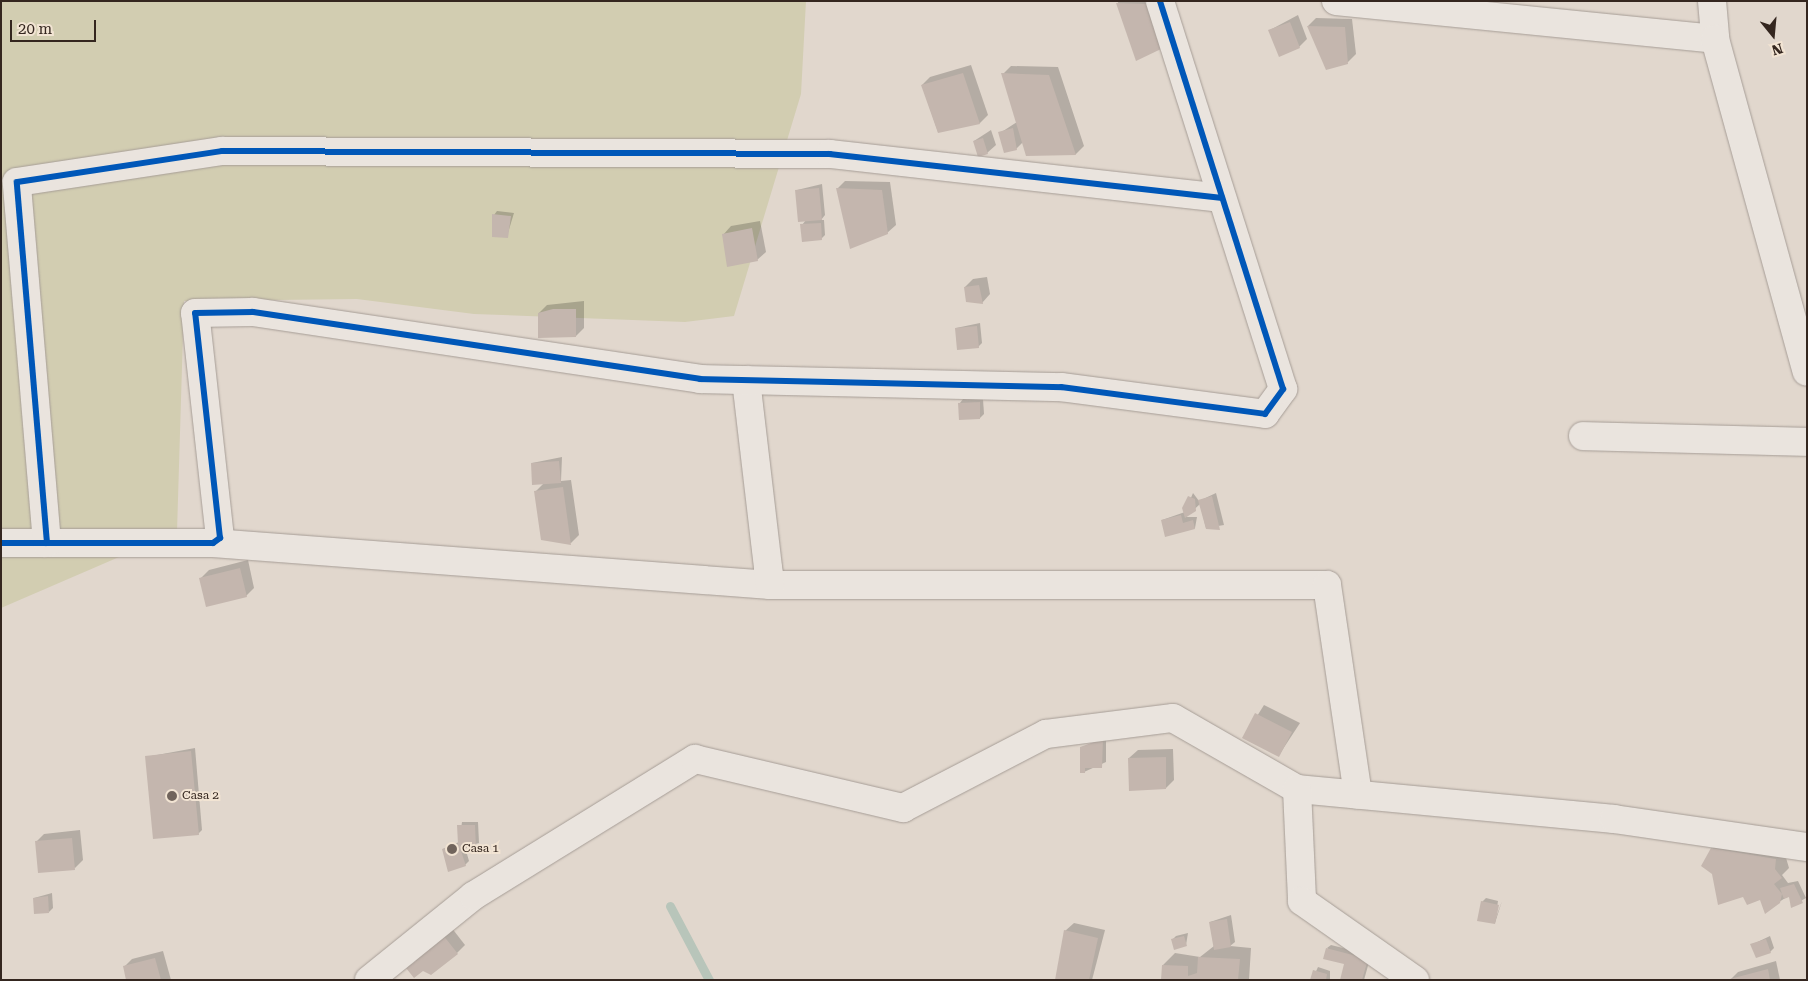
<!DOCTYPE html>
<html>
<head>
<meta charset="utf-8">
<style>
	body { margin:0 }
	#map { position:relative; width:1808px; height:981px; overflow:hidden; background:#e1d7cd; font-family:"Roboto Serif",serif }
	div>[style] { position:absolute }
	.green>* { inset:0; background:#d2cdb1 }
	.shadow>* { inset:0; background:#0003 }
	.stream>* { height:9px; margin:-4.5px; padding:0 4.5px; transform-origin:4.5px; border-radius:4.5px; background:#b8c5ba }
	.building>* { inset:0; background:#c4b6ae }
	.roads { filter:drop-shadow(0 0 1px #a69d96) drop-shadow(0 0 1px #a69d96) }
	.street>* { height:28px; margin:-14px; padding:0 14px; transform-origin:14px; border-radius:14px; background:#eae4de }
	.cycleway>* { height:6px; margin:-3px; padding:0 3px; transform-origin:3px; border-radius:3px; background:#0057b8 }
	.dots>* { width:14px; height:14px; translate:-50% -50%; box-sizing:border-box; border:2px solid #f2e4d3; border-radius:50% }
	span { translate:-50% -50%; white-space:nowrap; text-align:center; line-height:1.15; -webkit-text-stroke:4px #f2e4d3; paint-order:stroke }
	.poi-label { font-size:12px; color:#34261f }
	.left { translate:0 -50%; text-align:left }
	.frame { position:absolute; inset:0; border:2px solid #34261f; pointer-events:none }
	.north { position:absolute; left:1748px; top:10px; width:50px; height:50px; -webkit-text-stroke:4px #f2e4d3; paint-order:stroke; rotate:163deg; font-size:14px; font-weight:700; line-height:20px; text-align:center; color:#34261f }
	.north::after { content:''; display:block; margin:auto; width:18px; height:22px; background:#34261f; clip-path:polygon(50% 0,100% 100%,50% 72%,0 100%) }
	.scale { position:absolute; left:10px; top:20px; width:86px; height:22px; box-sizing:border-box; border:2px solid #34261f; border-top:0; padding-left:6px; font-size:15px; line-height:18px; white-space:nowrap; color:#34261f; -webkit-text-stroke:4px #f2e4d3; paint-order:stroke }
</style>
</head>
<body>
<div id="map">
	<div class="green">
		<div style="clip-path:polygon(1px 1px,806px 1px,801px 94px,734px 316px,685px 322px,474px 314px,357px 299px,184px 301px,177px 532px,1px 608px)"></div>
	</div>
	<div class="shadow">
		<div style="clip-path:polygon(1119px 1px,1156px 1px,1160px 48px,1117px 4px)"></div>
		<div style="clip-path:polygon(1298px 15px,1307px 39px,1299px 47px,1270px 30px)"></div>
		<div style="clip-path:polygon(1316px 18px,1352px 19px,1356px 54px,1348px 62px,1326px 68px,1308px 26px)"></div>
		<div style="clip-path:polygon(971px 65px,988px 115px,980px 123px,938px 132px,922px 85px,930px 77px)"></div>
		<div style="clip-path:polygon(1011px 66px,1058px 67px,1084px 146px,1076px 154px,1027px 154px,1023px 142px,1016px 149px,1000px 133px,1017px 122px,1003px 74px)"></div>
		<div style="clip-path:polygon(991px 130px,996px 145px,987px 153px,974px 141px)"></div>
		<div style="clip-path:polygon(845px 181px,890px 182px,896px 225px,887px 233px,837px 189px)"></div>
		<div style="clip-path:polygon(822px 184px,825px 215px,821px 220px,824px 220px,825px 235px,821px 239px,802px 225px,806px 220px,797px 190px)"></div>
		<div style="clip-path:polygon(497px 211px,514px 213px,507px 236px,494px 215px)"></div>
		<div style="clip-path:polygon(760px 221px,766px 252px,757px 260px,723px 235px,731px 226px)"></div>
		<div style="clip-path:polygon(987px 277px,990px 294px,982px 303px,965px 287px,973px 279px)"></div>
		<div style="clip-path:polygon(584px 301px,584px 328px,576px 336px,539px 313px,547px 305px)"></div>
		<div style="clip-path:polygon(980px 323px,982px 343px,978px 347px,956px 328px)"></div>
		<div style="clip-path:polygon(963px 399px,983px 399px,984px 414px,980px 418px,960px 403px)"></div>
		<div style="clip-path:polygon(562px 457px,561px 481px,571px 480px,579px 535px,571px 543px,542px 539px,535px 492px,544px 483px,532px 463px)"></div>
		<div style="clip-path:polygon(1193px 493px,1199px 501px,1216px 493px,1224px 525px,1206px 528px,1200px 504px,1186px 517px,1197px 517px,1195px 528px,1166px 535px,1162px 520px,1185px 512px)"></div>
		<div style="clip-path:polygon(248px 560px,254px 588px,246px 596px,200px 579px,209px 570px)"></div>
		<div style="clip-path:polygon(1264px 705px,1300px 723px,1279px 755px,1244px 737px)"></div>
		<div style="clip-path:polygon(1106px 736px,1106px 762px,1084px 772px,1082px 748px)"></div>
		<div style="clip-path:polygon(195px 748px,202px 830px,198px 834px,146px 757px)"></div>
		<div style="clip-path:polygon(1173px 749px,1174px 780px,1166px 788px,1129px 758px,1138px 750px)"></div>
		<div style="clip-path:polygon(462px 822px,478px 822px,479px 843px,465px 847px,469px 861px,465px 865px,443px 849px,459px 842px)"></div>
		<div style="clip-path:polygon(80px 830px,83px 860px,75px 868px,36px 842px,44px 834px)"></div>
		<div style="clip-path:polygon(1720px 841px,1784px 851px,1789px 868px,1782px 875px,1788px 883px,1798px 881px,1806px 898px,1792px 906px,1790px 895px,1779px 902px,1761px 898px,1712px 849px)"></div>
		<div style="clip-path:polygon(52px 893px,53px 908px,49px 912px,34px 898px)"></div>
		<div style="clip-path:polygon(1486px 898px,1498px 901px,1495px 920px,1502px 901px,1495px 923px,1482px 902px)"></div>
		<div style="clip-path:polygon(1231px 915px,1235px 942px,1230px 946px,1251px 948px,1249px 980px,1162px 980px,1163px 965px,1175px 953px,1200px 957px,1214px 946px,1210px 922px)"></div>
		<div style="clip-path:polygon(1074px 923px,1105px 930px,1092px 980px,1056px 980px,1065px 931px)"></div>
		<div style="clip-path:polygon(451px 927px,465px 945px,457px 953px,423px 969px,408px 969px)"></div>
		<div style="clip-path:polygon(1188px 933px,1186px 945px,1172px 940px,1176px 936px)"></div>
		<div style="clip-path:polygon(1770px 936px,1774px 948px,1770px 952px,1751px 945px)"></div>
		<div style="clip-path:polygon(1331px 945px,1371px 955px,1364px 980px,1343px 980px,1346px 963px,1327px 948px)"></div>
		<div style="clip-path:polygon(163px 951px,171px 980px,127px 980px,124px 967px,132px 959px)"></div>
		<div style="clip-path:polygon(1776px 961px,1780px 980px,1730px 980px,1738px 972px)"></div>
		<div style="clip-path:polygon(1318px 967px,1330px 971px,1330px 980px,1312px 980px)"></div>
	</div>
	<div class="stream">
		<div style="left:670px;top:906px;width:84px;rotate:62.2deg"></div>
	</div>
	<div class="building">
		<div style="clip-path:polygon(1116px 3px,1146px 4px,1161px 49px,1136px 61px)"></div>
		<div style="clip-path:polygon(1290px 22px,1300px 48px,1279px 57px,1268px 30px)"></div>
		<div style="clip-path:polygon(1307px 26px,1345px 27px,1348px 64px,1326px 70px)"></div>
		<div style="clip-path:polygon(963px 73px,980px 124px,938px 133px,921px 85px)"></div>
		<div style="clip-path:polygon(1001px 73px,1049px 75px,1076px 155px,1026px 156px)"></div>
		<div style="clip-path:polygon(1013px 128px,1017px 150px,1004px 153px,998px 132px)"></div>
		<div style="clip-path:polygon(983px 138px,988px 154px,978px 157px,973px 141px)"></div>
		<div style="clip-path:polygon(819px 188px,822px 220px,798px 222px,795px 190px)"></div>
		<div style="clip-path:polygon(836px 188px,882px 190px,888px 234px,850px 249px)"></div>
		<div style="clip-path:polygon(492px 214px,511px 216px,508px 238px,492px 237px)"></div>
		<div style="clip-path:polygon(821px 223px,822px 240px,802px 242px,800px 224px)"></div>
		<div style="clip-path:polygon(752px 228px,758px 261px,727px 267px,722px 234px)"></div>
		<div style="clip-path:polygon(979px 285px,983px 304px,966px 302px,964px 287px)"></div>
		<div style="clip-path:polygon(553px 309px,576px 309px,576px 337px,538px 338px,538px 313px)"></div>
		<div style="clip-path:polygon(977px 326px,979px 348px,957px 350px,955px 328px)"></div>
		<div style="clip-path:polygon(980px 402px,980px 419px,959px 420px,958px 403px)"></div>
		<div style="clip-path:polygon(559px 461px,561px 483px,532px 485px,531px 463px)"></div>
		<div style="clip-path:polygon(563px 487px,571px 545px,541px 540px,534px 491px)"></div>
		<div style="clip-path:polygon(1188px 496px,1195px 499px,1196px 511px,1185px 518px,1182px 508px)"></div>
		<div style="clip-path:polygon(1212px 496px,1220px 530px,1206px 529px,1198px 500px)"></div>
		<div style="clip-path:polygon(1181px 515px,1183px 523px,1193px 520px,1195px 529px,1165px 537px,1161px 520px)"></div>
		<div style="clip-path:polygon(240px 568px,247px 597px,206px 607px,199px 578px)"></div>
		<div style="clip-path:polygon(1255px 713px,1292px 732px,1279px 757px,1242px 738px)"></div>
		<div style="clip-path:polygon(1103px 739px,1102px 768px,1085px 768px,1085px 773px,1080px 773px,1080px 747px)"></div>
		<div style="clip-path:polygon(191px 751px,199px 835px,153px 839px,145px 756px)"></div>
		<div style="clip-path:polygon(1166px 757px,1166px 789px,1129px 791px,1128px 758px)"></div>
		<div style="clip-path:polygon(457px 825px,475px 825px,476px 848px,460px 848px,466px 866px,448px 872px,442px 849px,458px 844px)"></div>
		<div style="clip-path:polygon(72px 838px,75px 870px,38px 873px,35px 841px)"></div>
		<div style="clip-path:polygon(1711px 848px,1776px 859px,1775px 869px,1782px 878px,1774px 884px,1782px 894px,1780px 888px,1794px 884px,1803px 903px,1791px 908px,1789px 897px,1784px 899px,1782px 894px,1780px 903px,1765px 914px,1760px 900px,1747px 905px,1743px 897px,1718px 905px,1712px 874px,1701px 866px)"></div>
		<div style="clip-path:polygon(48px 896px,49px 913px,34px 914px,33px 898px)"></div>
		<div style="clip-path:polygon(1481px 901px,1499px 905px,1495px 924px,1477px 921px)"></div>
		<div style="clip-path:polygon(1227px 919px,1231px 947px,1214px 950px,1209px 922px)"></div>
		<div style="clip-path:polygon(1064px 930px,1098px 938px,1089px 980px,1055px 980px)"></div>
		<div style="clip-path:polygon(443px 935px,458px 954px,431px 975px,423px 971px,414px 978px,406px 968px,416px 961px,411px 955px)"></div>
		<div style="clip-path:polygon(1184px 936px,1187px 946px,1174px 950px,1171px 939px)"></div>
		<div style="clip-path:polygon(1766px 939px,1771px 953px,1756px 958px,1750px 944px)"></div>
		<div style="clip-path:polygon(1326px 948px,1368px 959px,1362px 980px,1340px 980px,1344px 964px,1323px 959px)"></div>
		<div style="clip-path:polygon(1198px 957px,1240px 959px,1238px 980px,1161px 980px,1162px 965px,1188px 966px,1188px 976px,1197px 973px)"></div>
		<div style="clip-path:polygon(155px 958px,161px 980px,126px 980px,123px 966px)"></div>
		<div style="clip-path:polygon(1768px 969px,1770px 980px,1730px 980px,1730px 979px)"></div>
		<div style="clip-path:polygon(1313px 970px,1327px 974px,1326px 980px,1310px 980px)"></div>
	</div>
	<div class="roads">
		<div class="street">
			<div style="left:1336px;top:1px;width:381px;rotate:5.7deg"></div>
			<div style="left:1712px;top:1px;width:38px;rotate:85deg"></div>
			<div style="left:1715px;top:39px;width:345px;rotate:74.6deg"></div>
			<div style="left:746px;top:380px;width:206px;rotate:83.3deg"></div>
			<div style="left:770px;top:585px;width:557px"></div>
			<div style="left:1327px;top:585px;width:212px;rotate:81.6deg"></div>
			<div style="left:1583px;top:436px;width:224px;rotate:1.5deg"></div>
			<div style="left:1px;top:543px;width:212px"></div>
			<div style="left:213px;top:543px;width:9px;rotate:-36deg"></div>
			<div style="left:220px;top:538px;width:226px;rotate:-96.3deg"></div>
			<div style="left:195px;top:313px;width:58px;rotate:-1deg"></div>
			<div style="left:253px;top:312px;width:452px;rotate:8.5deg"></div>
			<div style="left:700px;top:379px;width:361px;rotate:1.3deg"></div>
			<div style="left:1061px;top:387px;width:206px;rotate:7.5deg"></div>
			<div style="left:1265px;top:414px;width:31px;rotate:-54deg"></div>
			<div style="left:1283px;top:389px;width:407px;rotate:-107.6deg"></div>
			<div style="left:47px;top:543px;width:362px;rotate:-94.8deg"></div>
			<div style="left:17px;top:182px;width:207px;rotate:-8.6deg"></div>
			<div style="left:222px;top:151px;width:608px;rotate:0.28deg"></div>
			<div style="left:830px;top:154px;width:394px;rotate:6.4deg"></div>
			<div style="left:213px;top:543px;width:559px;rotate:4.31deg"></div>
			<div style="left:770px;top:585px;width:17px;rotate:-97deg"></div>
			<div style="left:1297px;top:789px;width:318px;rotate:5.4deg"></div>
			<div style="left:1614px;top:819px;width:195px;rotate:8.3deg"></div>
			<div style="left:369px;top:980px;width:134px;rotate:-38.9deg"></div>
			<div style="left:473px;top:896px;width:261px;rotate:-31.7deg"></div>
			<div style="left:695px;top:759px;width:214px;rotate:13.3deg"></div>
			<div style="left:903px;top:808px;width:161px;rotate:-27.4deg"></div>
			<div style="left:1046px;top:734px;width:128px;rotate:-7.2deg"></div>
			<div style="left:1173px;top:718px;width:143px;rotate:29.8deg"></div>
			<div style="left:1297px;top:789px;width:112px;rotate:87.4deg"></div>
			<div style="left:1302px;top:901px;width:138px;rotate:35deg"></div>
		</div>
	</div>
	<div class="cycleway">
		<div style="left:1px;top:543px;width:212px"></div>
		<div style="left:213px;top:543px;width:9px;rotate:-36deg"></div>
		<div style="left:220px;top:538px;width:226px;rotate:-96.3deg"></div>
		<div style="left:195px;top:313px;width:58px;rotate:-1deg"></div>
		<div style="left:253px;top:312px;width:452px;rotate:8.5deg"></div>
		<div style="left:700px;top:379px;width:361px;rotate:1.3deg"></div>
		<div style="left:1061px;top:387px;width:206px;rotate:7.5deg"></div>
		<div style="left:1265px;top:414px;width:31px;rotate:-54deg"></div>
		<div style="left:1283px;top:389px;width:407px;rotate:-107.6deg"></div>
		<div style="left:47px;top:543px;width:362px;rotate:-94.8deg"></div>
		<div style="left:17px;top:182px;width:207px;rotate:-8.6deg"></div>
		<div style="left:222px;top:151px;width:608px;rotate:0.28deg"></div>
		<div style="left:830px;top:154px;width:394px;rotate:6.4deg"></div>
	</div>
	<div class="dots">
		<div style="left:172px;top:796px;background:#71645c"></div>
		<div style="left:452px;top:849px;background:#71645c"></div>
	</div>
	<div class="poi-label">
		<span class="left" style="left:182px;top:796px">Casa 2</span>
		<span class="left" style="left:462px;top:849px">Casa 1</span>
	</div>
	<div class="frame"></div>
	<div class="north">N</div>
	<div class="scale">20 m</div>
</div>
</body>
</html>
